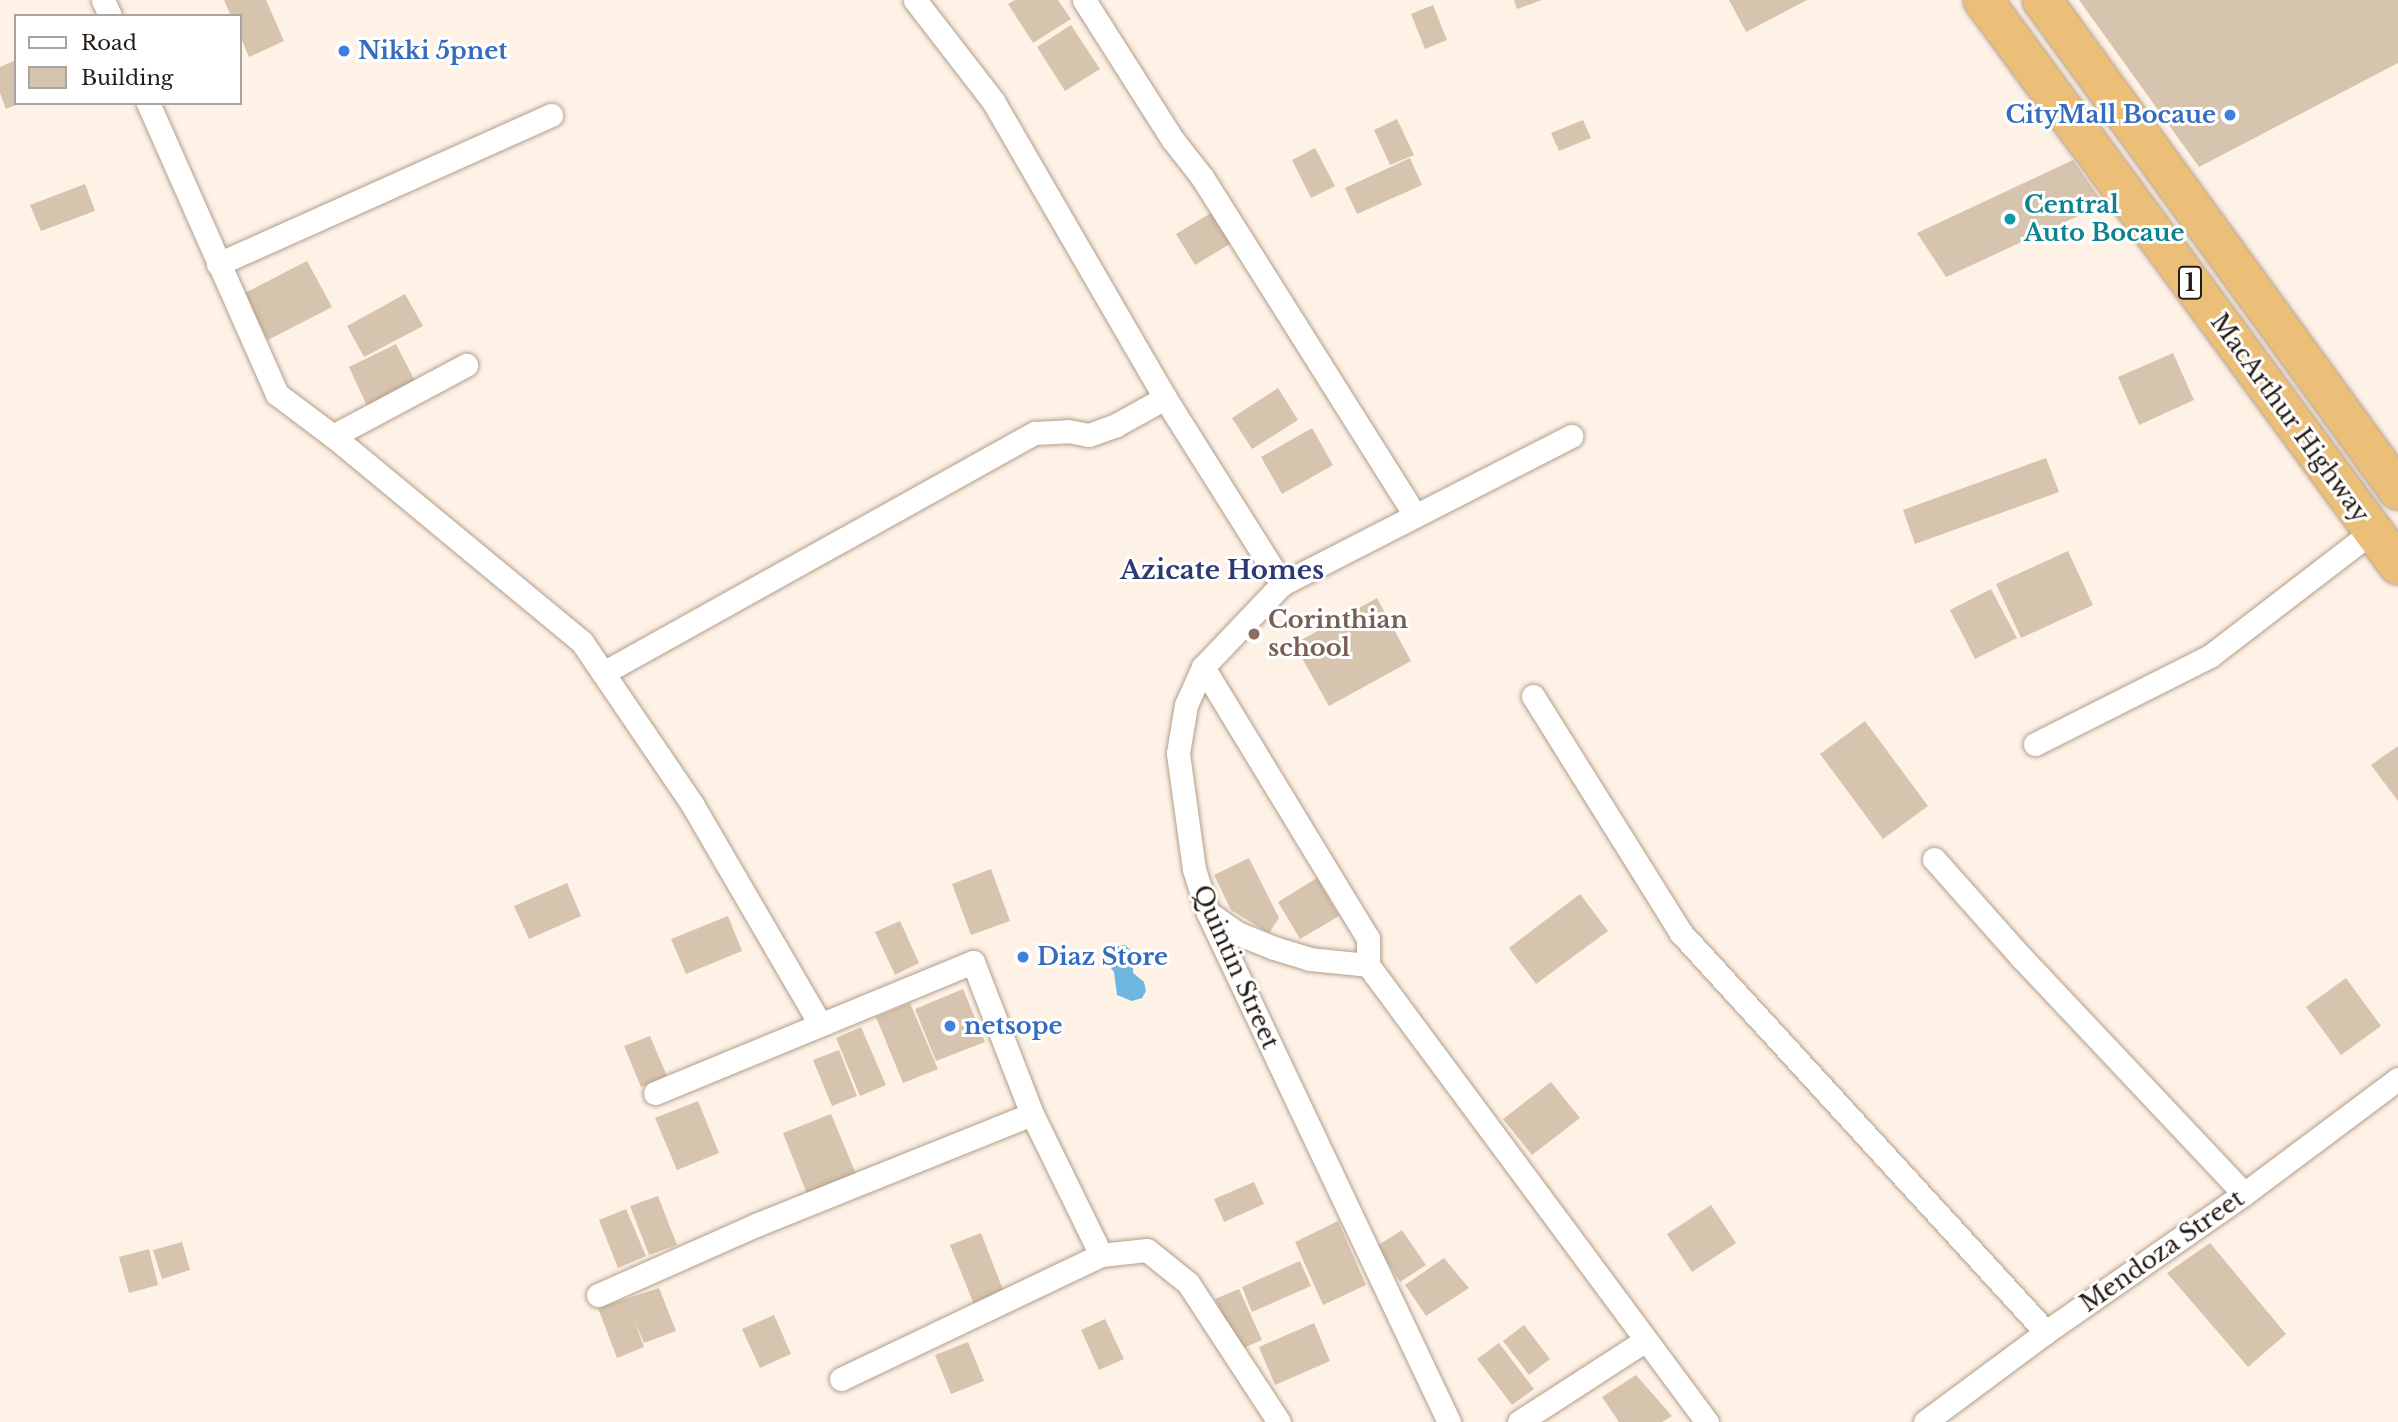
<!DOCTYPE html>
<html>
<head>
<meta charset="utf-8">
<style>
	body { margin:0 }
	#map { position:relative; width:2398px; height:1422px; overflow:hidden; background:#fef1e5; font-family:"Libre Baskerville",serif }
	div>[style] { position:absolute }
	.water>* { inset:0; background:#6eb6e0 }
	.building>* { inset:0; background:#d7c4af }
	.roads { filter:drop-shadow(0 0 2px #b29e8b) drop-shadow(0 0 2px #b29e8b) }
	.minor>* { height:23px; margin:-11.5px; padding:0 11.5px; transform-origin:11.5px; border-radius:11.5px; background:#fff }
	.trunk>* { height:38px; margin:-19px; padding:0 19px; transform-origin:19px; border-radius:19px; background:#ecbf78 }
	.dots>* { width:19px; height:19px; translate:-50% -50%; box-sizing:border-box; border:4px solid #fff; border-radius:50% }
	span { translate:-50% -50%; white-space:nowrap; text-align:center; line-height:1.15; -webkit-text-stroke:6px #fff; paint-order:stroke }
	.shield-label span { padding:2px 5px; background:#fff; border:2px solid; border-radius:5px; -webkit-text-stroke-width:0 }
	.shield-label { font-size:23px; color:#241c15; font-weight:700 }
	.shop-label { font-size:24px; color:#366cbe; font-weight:700 }
	.left { translate:0 -50%; text-align:left }
	.right { translate:-100% -50%; text-align:right }
	.culture-label { font-size:24px; color:#0d838f; font-weight:700 }
	.street-label { font-size:24px; color:#241c15 }
	.education-label { font-size:24px; color:#785e54; font-weight:700 }
	.neighbourhood-label { font-size:26px; color:#2d3973; font-weight:700 }
	.legend { position:absolute; left:14px; top:14px; width:228px; height:91px; box-sizing:border-box; background:#fff; border:2px solid #a7a4a1; margin:0; padding:9px 12px; list-style:none; font-size:21px; color:#241c15 }
	.legend li { display:flex; align-items:center; gap:14px; height:35px }
	.legend b { width:35px; border:2px solid #a7a4a1 }
</style>
</head>
<body>
<div id="map">
	<div class="water">
		<div style="clip-path:polygon(1125px 945px,1137px 956px,1138px 962px,1133px 968px,1133px 973px,1144px 982px,1146px 991px,1142px 998px,1132px 1001px,1117px 995px,1114px 972px,1105px 960px,1113px 947px)"></div>
	</div>
	<div class="building">
		<div style="clip-path:polygon(224px 0,266px 0,284px 41px,249px 57px,240px 36px,240px 16px,231px 16px)"></div>
		<div style="clip-path:polygon(1015px 0,1058px 0,1071px 19px,1033px 43px,1008px 4px)"></div>
		<div style="clip-path:polygon(1514px 0,1542px 0,1517px 9px)"></div>
		<div style="clip-path:polygon(1729px 0,1807px 0,1746px 32px)"></div>
		<div style="clip-path:polygon(2079px 0,2398px 0,2398px 63px,2199px 167px)"></div>
		<div style="clip-path:polygon(1433px 5px,1447px 40px,1425px 49px,1411px 14px)"></div>
		<div style="clip-path:polygon(1071px 25px,1100px 69px,1065px 91px,1037px 47px)"></div>
		<div style="clip-path:polygon(16px 60px,16px 105px,6px 109px,0 93px,0 67px)"></div>
		<div style="clip-path:polygon(1397px 119px,1414px 155px,1390px 165px,1374px 130px)"></div>
		<div style="clip-path:polygon(1583px 120px,1591px 138px,1559px 151px,1551px 133px)"></div>
		<div style="clip-path:polygon(1315px 148px,1335px 186px,1311px 198px,1292px 160px)"></div>
		<div style="clip-path:polygon(1410px 158px,1422px 185px,1357px 214px,1345px 188px)"></div>
		<div style="clip-path:polygon(2073px 160px,2104px 204px,1946px 277px,1917px 233px)"></div>
		<div style="clip-path:polygon(85px 184px,95px 211px,41px 231px,30px 205px)"></div>
		<div style="clip-path:polygon(1219px 208px,1238px 239px,1195px 265px,1176px 234px)"></div>
		<div style="clip-path:polygon(307px 261px,332px 307px,268px 340px,243px 294px)"></div>
		<div style="clip-path:polygon(405px 294px,423px 326px,364px 357px,347px 326px)"></div>
		<div style="clip-path:polygon(396px 344px,417px 385px,368px 408px,349px 367px)"></div>
		<div style="clip-path:polygon(2173px 353px,2194px 400px,2139px 425px,2118px 377px)"></div>
		<div style="clip-path:polygon(1278px 388px,1298px 420px,1252px 449px,1232px 418px)"></div>
		<div style="clip-path:polygon(1312px 428px,1333px 465px,1282px 494px,1261px 457px)"></div>
		<div style="clip-path:polygon(2046px 458px,2059px 492px,1915px 544px,1903px 510px)"></div>
		<div style="clip-path:polygon(2068px 551px,2093px 605px,2021px 638px,1996px 584px)"></div>
		<div style="clip-path:polygon(1991px 589px,2017px 638px,1975px 659px,1950px 610px)"></div>
		<div style="clip-path:polygon(1377px 598px,1411px 661px,1329px 706px,1294px 644px)"></div>
		<div style="clip-path:polygon(1865px 721px,1928px 806px,1883px 839px,1820px 754px)"></div>
		<div style="clip-path:polygon(2398px 746px,2398px 801px,2371px 765px)"></div>
		<div style="clip-path:polygon(1249px 858px,1279px 918px,1269px 933px,1231px 910px,1214px 875px)"></div>
		<div style="clip-path:polygon(991px 869px,1010px 921px,971px 935px,952px 884px)"></div>
		<div style="clip-path:polygon(1317px 878px,1339px 916px,1300px 939px,1278px 902px)"></div>
		<div style="clip-path:polygon(567px 883px,581px 916px,529px 939px,514px 906px)"></div>
		<div style="clip-path:polygon(1580px 894px,1608px 931px,1536px 984px,1509px 948px)"></div>
		<div style="clip-path:polygon(728px 916px,742px 951px,686px 974px,671px 939px)"></div>
		<div style="clip-path:polygon(900px 921px,919px 963px,895px 975px,875px 932px)"></div>
		<div style="clip-path:polygon(2346px 978px,2381px 1026px,2341px 1055px,2306px 1007px)"></div>
		<div style="clip-path:polygon(963px 989px,985px 1042px,936px 1061px,915px 1009px)"></div>
		<div style="clip-path:polygon(910px 1003px,938px 1069px,903px 1083px,876px 1017px)"></div>
		<div style="clip-path:polygon(861px 1027px,886px 1085px,860px 1096px,836px 1038px)"></div>
		<div style="clip-path:polygon(650px 1036px,667px 1076px,641px 1087px,624px 1046px)"></div>
		<div style="clip-path:polygon(839px 1050px,857px 1096px,832px 1106px,813px 1060px)"></div>
		<div style="clip-path:polygon(1551px 1082px,1580px 1118px,1532px 1155px,1503px 1119px)"></div>
		<div style="clip-path:polygon(698px 1101px,719px 1153px,677px 1170px,655px 1118px)"></div>
		<div style="clip-path:polygon(831px 1114px,856px 1174px,807px 1194px,783px 1133px)"></div>
		<div style="clip-path:polygon(1254px 1182px,1264px 1204px,1224px 1222px,1214px 1199px)"></div>
		<div style="clip-path:polygon(658px 1196px,677px 1245px,649px 1255px,630px 1206px)"></div>
		<div style="clip-path:polygon(1711px 1205px,1736px 1243px,1692px 1272px,1667px 1234px)"></div>
		<div style="clip-path:polygon(626px 1209px,646px 1256px,618px 1268px,599px 1220px)"></div>
		<div style="clip-path:polygon(1338px 1221px,1366px 1285px,1323px 1305px,1295px 1242px)"></div>
		<div style="clip-path:polygon(1402px 1230px,1426px 1265px,1400px 1282px,1377px 1246px)"></div>
		<div style="clip-path:polygon(981px 1233px,1007px 1300px,977px 1312px,950px 1245px)"></div>
		<div style="clip-path:polygon(182px 1242px,190px 1270px,162px 1279px,153px 1250px)"></div>
		<div style="clip-path:polygon(2210px 1243px,2286px 1334px,2248px 1367px,2167px 1273px)"></div>
		<div style="clip-path:polygon(149px 1249px,158px 1285px,129px 1293px,119px 1257px)"></div>
		<div style="clip-path:polygon(1444px 1258px,1469px 1288px,1426px 1316px,1405px 1285px)"></div>
		<div style="clip-path:polygon(1300px 1261px,1311px 1286px,1252px 1312px,1242px 1287px)"></div>
		<div style="clip-path:polygon(659px 1288px,676px 1331px,644px 1343px,634px 1320px,644px 1347px,617px 1358px,598px 1308px)"></div>
		<div style="clip-path:polygon(1239px 1289px,1262px 1340px,1239px 1350px,1215px 1299px)"></div>
		<div style="clip-path:polygon(774px 1315px,791px 1354px,760px 1368px,742px 1329px)"></div>
		<div style="clip-path:polygon(1105px 1319px,1124px 1359px,1099px 1370px,1081px 1330px)"></div>
		<div style="clip-path:polygon(1314px 1323px,1330px 1361px,1275px 1385px,1259px 1347px)"></div>
		<div style="clip-path:polygon(1524px 1325px,1550px 1359px,1529px 1375px,1503px 1341px)"></div>
		<div style="clip-path:polygon(968px 1342px,984px 1381px,951px 1394px,935px 1355px)"></div>
		<div style="clip-path:polygon(1499px 1343px,1534px 1389px,1512px 1405px,1477px 1359px)"></div>
		<div style="clip-path:polygon(1636px 1375px,1672px 1416px,1662px 1422px,1619px 1422px,1602px 1397px)"></div>
	</div>
	<div class="roads">
		<div class="minor">
			<div style="left:103px;top:0;width:17px;rotate:66deg"></div>
			<div style="left:915px;top:0;width:128px;rotate:52.3deg"></div>
			<div style="left:993px;top:101px;width:343px;rotate:59.9deg"></div>
			<div style="left:1165px;top:398px;width:220px;rotate:57.8deg"></div>
			<div style="left:1084px;top:0;width:166px;rotate:57.6deg"></div>
			<div style="left:1173px;top:140px;width:47px;rotate:51.9deg"></div>
			<div style="left:1202px;top:177px;width:400px;rotate:57.8deg"></div>
			<div style="left:148px;top:103px;width:318px;rotate:66.1deg"></div>
			<div style="left:277px;top:394px;width:70px;rotate:36.9deg"></div>
			<div style="left:333px;top:436px;width:323px;rotate:39.6deg"></div>
			<div style="left:582px;top:642px;width:196px;rotate:55.8deg"></div>
			<div style="left:692px;top:804px;width:255px;rotate:59.8deg"></div>
			<div style="left:218px;top:264px;width:365px;rotate:-24.1deg"></div>
			<div style="left:333px;top:436px;width:151px;rotate:-28.1deg"></div>
			<div style="left:1203px;top:667px;width:317px;rotate:58.7deg"></div>
			<div style="left:1368px;top:938px;width:27px;rotate:90deg"></div>
			<div style="left:1368px;top:965px;width:569px;rotate:53.43deg"></div>
			<div style="left:603px;top:673px;width:494px;rotate:-29.1deg"></div>
			<div style="left:1035px;top:433px;width:33px;rotate:-3deg"></div>
			<div style="left:1068px;top:431px;width:21px;rotate:11deg"></div>
			<div style="left:1089px;top:435px;width:29px;rotate:-20deg"></div>
			<div style="left:1116px;top:425px;width:56px;rotate:-28.9deg"></div>
			<div style="left:1533px;top:696px;width:279px;rotate:58deg"></div>
			<div style="left:1681px;top:933px;width:541px;rotate:47.55deg"></div>
			<div style="left:2035px;top:744px;width:196px;rotate:-26.7deg"></div>
			<div style="left:2210px;top:656px;width:205px;rotate:-37.5deg"></div>
			<div style="left:1934px;top:859px;width:131px;rotate:48.4deg"></div>
			<div style="left:2021px;top:957px;width:325px;rotate:46.7deg"></div>
			<div style="left:1210px;top:914px;width:33px;rotate:35deg"></div>
			<div style="left:1237px;top:933px;width:40px;rotate:22deg"></div>
			<div style="left:1274px;top:948px;width:38px;rotate:17deg"></div>
			<div style="left:1310px;top:959px;width:58px;rotate:5.9deg"></div>
			<div style="left:655px;top:1093px;width:344px;rotate:-22.4deg"></div>
			<div style="left:973px;top:962px;width:163px;rotate:68.8deg"></div>
			<div style="left:1032px;top:1114px;width:157px;rotate:63.9deg"></div>
			<div style="left:1101px;top:1255px;width:46px;rotate:-6.2deg"></div>
			<div style="left:1147px;top:1250px;width:53px;rotate:38.8deg"></div>
			<div style="left:1188px;top:1283px;width:166px;rotate:56.8deg"></div>
			<div style="left:598px;top:1295px;width:173px;rotate:-23.9deg"></div>
			<div style="left:756px;top:1225px;width:297px;rotate:-21.9deg"></div>
			<div style="left:841px;top:1379px;width:288px;rotate:-25.5deg"></div>
			<div style="left:1449px;top:1422px;width:563px;rotate:-115.34deg"></div>
			<div style="left:1208px;top:913px;width:46px;rotate:-107.7deg"></div>
			<div style="left:1194px;top:869px;width:117px;rotate:-97.9deg"></div>
			<div style="left:1178px;top:753px;width:49px;rotate:-80.5deg"></div>
			<div style="left:1186px;top:705px;width:42px;rotate:-65.9deg"></div>
			<div style="left:1203px;top:667px;width:115px;rotate:-46.4deg"></div>
			<div style="left:1282px;top:584px;width:325px;rotate:-27.1deg"></div>
			<div style="left:1519px;top:1422px;width:149px;rotate:-32.9deg"></div>
			<div style="left:1925px;top:1422px;width:151px;rotate:-36.6deg"></div>
			<div style="left:2046px;top:1332px;width:241px;rotate:-34.9deg"></div>
			<div style="left:2244px;top:1194px;width:192px;rotate:-36.8deg"></div>
		</div>
		<div class="trunk">
			<div style="left:1983px;top:0;width:701px;rotate:53.7deg"></div>
			<div style="left:2042px;top:0;width:606px;rotate:54deg"></div>
		</div>
	</div>
	<div class="dots">
		<div style="left:344px;top:51px;background:#3f7fe0"></div>
		<div style="left:2230px;top:115px;background:#3f7fe0"></div>
		<div style="left:2010px;top:219px;background:#0f9aa8"></div>
		<div style="left:1254px;top:634px;background:#8d6e63"></div>
		<div style="left:1023px;top:957px;background:#3f7fe0"></div>
		<div style="left:950px;top:1026px;background:#3f7fe0"></div>
	</div>
	<div class="shield-label">
		<span style="left:2190px;top:283px">1</span>
	</div>
	<div class="shop-label">
		<span class="left" style="left:358px;top:51px">Nikki 5pnet</span>
		<span class="right" style="left:2216px;top:115px">CityMall Bocaue</span>
		<span class="left" style="left:1037px;top:957px">Diaz Store</span>
		<span class="left" style="left:964px;top:1026px">netsope</span>
	</div>
	<div class="culture-label">
		<span class="left" style="left:2024px;top:219px">Central<br>Auto Bocaue</span>
	</div>
	<div class="street-label">
		<span style="left:2290px;top:418px;rotate:54deg">MacArthur Highway</span>
		<span style="left:1236px;top:967px;rotate:66deg">Quintin Street</span>
		<span style="left:2162px;top:1251px;rotate:-35deg">Mendoza Street</span>
	</div>
	<div class="education-label">
		<span class="left" style="left:1268px;top:634px">Corinthian<br>school</span>
	</div>
	<div class="neighbourhood-label">
		<span style="left:1222px;top:571px">Azicate Homes</span>
	</div>
	<ul class="legend">
	<li><b style="height:9px;background:#fff"></b>Road</li>
	<li><b style="height:19px;background:#d7c4af"></b>Building</li>
	</ul>
</div>
</body>
</html>
